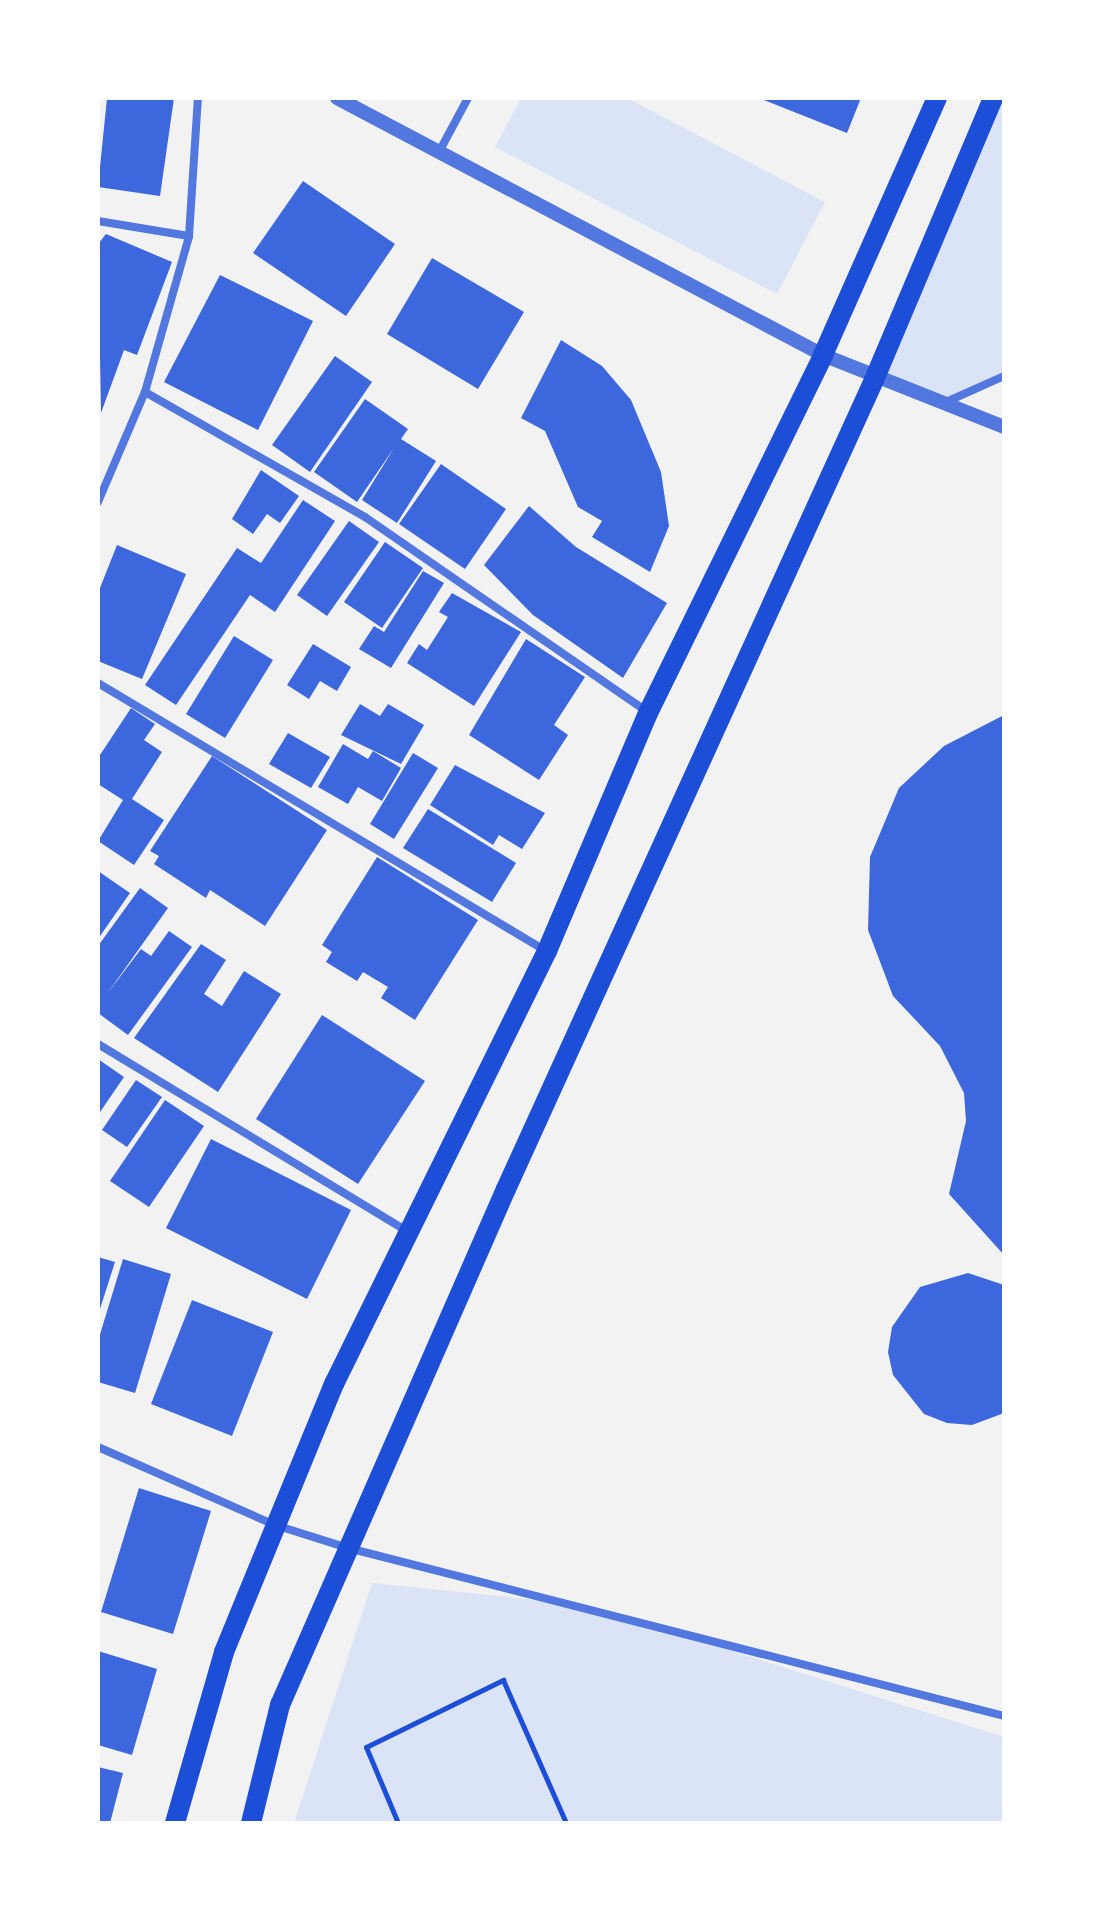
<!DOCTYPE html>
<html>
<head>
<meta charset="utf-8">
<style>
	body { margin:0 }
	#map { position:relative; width:1102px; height:1921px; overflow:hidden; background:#f2f2f2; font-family:"Golos Text",sans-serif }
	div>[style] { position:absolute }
	.green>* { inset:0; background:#dbe4f7 }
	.building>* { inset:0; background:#3d67dc }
	.path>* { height:5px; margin:-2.5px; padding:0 2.5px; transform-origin:2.5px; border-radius:2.5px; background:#1d4ed8 }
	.minor>* { height:8px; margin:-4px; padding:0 4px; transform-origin:4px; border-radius:4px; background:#5277de }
	.tertiary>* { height:14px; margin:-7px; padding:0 7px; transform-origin:7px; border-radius:7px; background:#5277de }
	.primary>* { height:20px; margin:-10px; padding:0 10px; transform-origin:10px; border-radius:10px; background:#1d4ed8 }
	span { translate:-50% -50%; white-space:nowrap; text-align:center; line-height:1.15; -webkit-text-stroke:6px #fff; paint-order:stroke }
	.frame { position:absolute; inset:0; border:100px solid #fff; pointer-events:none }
</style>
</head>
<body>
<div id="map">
	<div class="green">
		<div style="clip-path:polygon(521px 98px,627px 98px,825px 202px,777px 294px,495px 147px)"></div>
		<div style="clip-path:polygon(993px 98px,1004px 98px,1004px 376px,946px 402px,874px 380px)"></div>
		<div style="clip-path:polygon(372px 1583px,587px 1605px,1004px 1737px,1004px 1823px,294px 1823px)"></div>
	</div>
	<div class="building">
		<div style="clip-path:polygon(107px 98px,174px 98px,160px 196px,98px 187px)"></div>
		<div style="clip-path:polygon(759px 98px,861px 98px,847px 133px)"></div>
		<div style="clip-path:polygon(303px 181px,395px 244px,346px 316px,253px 253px)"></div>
		<div style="clip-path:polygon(106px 234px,172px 262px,137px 355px,124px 350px,101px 413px,98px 244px)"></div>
		<div style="clip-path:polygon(432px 258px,524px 312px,478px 389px,387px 334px)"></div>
		<div style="clip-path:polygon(220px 275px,313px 321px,258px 430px,164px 382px)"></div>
		<div style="clip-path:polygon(561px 340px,602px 366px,631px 400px,661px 472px,669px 526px,650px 572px,592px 537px,602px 521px,578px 507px,545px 431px,521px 418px)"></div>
		<div style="clip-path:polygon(335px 356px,372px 382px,310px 472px,272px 445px)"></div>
		<div style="clip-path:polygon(365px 399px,408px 429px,401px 439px,436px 461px,397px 523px,362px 500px,394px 448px,357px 502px,314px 472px)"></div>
		<div style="clip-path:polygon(441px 464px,506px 509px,465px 569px,399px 524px)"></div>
		<div style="clip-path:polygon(261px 470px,299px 496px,280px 523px,267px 514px,253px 534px,232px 519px)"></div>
		<div style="clip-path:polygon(303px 500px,335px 521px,275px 612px,250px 595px,176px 705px,145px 685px,237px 548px,261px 563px)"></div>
		<div style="clip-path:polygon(529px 506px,576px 547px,667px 603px,623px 678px,533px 615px,484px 565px)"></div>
		<div style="clip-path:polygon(349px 521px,379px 542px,327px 616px,297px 595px)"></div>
		<div style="clip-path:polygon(385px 542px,423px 568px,382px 628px,344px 602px)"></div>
		<div style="clip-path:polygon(117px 545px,186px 574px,142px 679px,98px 661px,98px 593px)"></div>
		<div style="clip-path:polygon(423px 571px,444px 583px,391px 668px,359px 649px,374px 626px,384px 632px)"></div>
		<div style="clip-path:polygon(452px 593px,521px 632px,474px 706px,407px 663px,419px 644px,427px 650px,448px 617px,439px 612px)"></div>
		<div style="clip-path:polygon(234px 636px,273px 660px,225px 738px,186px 714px)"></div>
		<div style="clip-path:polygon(526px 639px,585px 677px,554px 725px,568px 735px,539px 780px,469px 735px)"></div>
		<div style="clip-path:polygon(313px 644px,351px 667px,337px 691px,320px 681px,309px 699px,287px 685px)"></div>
		<div style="clip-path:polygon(360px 704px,380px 716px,388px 704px,424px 725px,401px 764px,341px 735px)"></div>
		<div style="clip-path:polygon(131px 708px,155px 724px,144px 740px,162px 752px,132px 799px,164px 820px,134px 865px,98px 841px,123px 800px,98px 784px,98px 758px)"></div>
		<div style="clip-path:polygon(1004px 715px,1004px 1255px,949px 1194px,966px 1121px,964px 1093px,940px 1046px,893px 996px,868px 930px,870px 857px,899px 788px,944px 746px)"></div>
		<div style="clip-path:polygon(288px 733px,330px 757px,311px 788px,269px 764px)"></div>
		<div style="clip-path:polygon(343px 744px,368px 759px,373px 751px,401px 768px,382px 801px,358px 787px,348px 804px,318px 787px)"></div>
		<div style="clip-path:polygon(413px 753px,438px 768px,394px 839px,370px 824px)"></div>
		<div style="clip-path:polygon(212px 756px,327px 830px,265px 926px,210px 890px,206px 898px,154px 864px,159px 856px,150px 851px)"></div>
		<div style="clip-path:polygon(455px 765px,545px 813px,522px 849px,499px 835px,493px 845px,430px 805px)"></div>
		<div style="clip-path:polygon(428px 809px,516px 863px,492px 902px,403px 848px)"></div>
		<div style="clip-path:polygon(377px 857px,478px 920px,415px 1020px,381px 998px,388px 987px,363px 972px,357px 981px,326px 962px,332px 952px,322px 945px)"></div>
		<div style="clip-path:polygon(98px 871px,130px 893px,98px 939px)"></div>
		<div style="clip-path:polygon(140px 888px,168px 908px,107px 994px,141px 949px,151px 956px,169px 931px,192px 947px,128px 1035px,98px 1013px,98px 946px)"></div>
		<div style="clip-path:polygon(201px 944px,226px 960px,204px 994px,222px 1006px,244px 971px,281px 994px,218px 1092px,134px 1038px)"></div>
		<div style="clip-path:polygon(322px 1015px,425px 1081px,358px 1184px,256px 1119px)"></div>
		<div style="clip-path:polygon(98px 1059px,124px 1077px,98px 1115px)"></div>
		<div style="clip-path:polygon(136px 1080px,162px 1097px,127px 1147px,102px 1130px)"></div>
		<div style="clip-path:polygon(165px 1100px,204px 1126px,149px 1207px,110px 1181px)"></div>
		<div style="clip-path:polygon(211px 1139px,351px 1210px,307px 1299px,166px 1228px)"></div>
		<div style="clip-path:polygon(98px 1257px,115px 1262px,99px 1312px,98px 1312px)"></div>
		<div style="clip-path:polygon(123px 1259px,171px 1274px,135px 1393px,98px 1382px,98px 1341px)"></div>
		<div style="clip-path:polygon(968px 1273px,1004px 1285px,1004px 1413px,972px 1425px,947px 1423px,924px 1414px,893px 1375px,888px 1352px,892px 1327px,920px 1287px)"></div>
		<div style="clip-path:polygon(192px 1300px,273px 1332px,232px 1436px,151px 1404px)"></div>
		<div style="clip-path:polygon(139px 1488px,211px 1511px,173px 1634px,101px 1612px)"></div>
		<div style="clip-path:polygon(98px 1651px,157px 1669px,132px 1755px,98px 1745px)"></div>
		<div style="clip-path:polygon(98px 1767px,123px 1773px,110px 1823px,98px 1823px)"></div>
	</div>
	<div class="path">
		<div style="left:398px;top:1823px;width:82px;rotate:-112.8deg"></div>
		<div style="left:366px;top:1747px;width:153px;rotate:-26.1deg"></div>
		<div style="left:503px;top:1680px;width:156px;rotate:66.2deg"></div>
	</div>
	<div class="minor">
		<div style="left:439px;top:152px;width:61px;rotate:-61.8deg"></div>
		<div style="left:98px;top:221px;width:92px;rotate:9.4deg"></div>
		<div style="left:145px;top:392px;width:253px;rotate:29.6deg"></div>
		<div style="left:365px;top:517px;width:344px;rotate:34.6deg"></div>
		<div style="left:946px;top:402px;width:64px;rotate:-24.1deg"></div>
		<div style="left:98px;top:502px;width:120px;rotate:-66.9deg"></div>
		<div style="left:145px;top:392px;width:162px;rotate:-74.2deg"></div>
		<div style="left:189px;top:236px;width:138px;rotate:-86.3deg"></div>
		<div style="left:98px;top:683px;width:522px;rotate:30.89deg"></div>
		<div style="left:98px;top:1044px;width:363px;rotate:31.2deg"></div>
		<div style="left:98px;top:1447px;width:193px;rotate:23.8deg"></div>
		<div style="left:275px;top:1525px;width:77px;rotate:17.5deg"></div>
		<div style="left:348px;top:1548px;width:677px;rotate:14.36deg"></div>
	</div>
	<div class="tertiary">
		<div style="left:337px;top:98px;width:550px;rotate:27.87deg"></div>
		<div style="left:823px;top:355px;width:195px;rotate:21.7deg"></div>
	</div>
	<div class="primary">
		<div style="left:175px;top:1823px;width:178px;rotate:-74deg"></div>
		<div style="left:224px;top:1652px;width:290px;rotate:-67.7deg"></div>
		<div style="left:334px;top:1384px;width:483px;rotate:-63.8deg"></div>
		<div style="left:547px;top:951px;width:259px;rotate:-67deg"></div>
		<div style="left:648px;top:713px;width:398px;rotate:-63.9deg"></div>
		<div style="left:823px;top:355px;width:281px;rotate:-66.1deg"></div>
		<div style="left:251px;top:1823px;width:122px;rotate:-76.2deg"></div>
		<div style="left:280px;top:1705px;width:563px;rotate:-66.35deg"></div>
		<div style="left:506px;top:1189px;width:889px;rotate:-65.54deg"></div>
		<div style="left:874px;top:380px;width:306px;rotate:-67.1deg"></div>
	</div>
	<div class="frame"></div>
</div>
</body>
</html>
